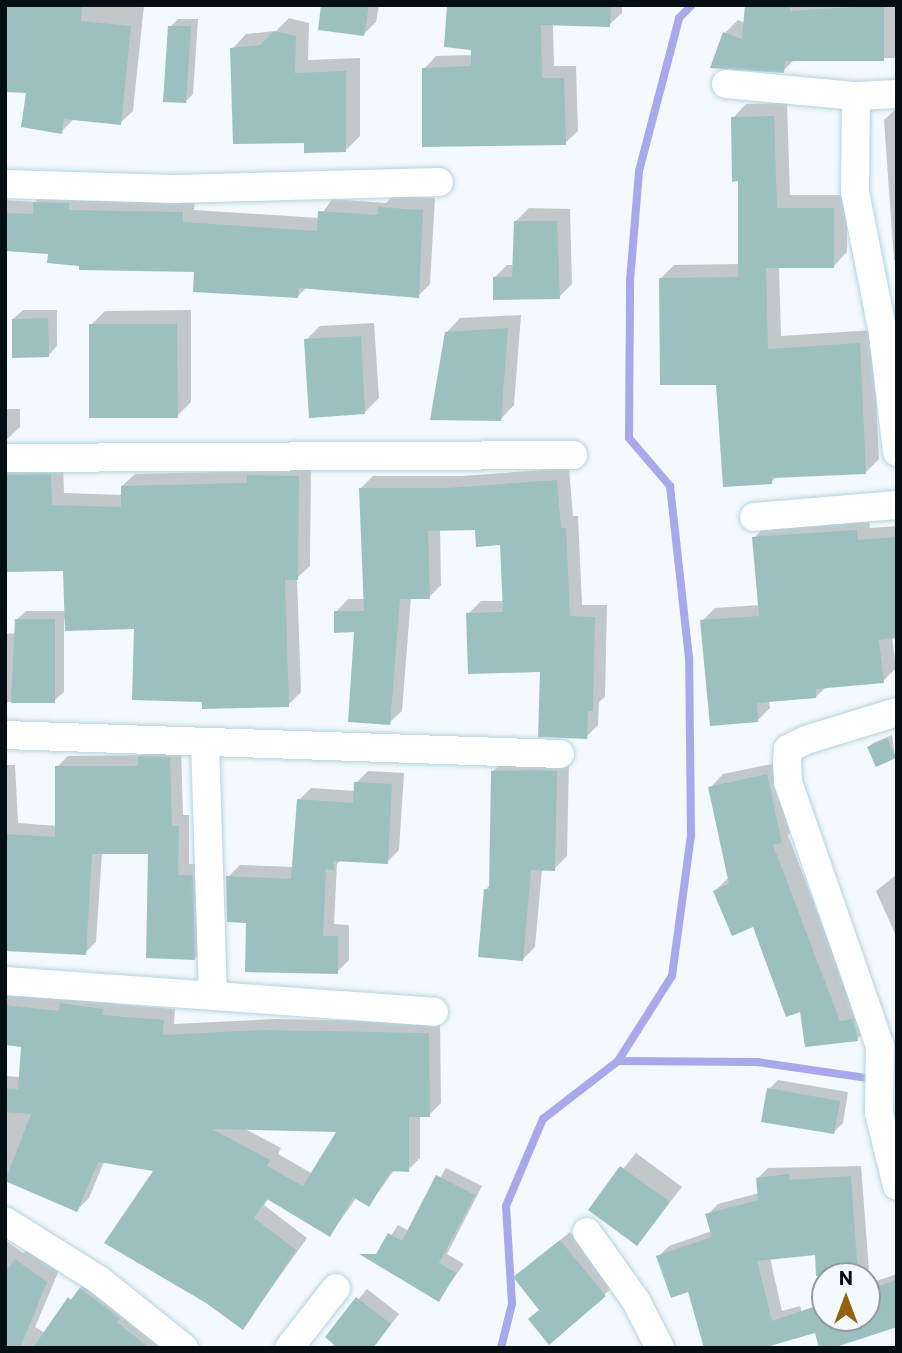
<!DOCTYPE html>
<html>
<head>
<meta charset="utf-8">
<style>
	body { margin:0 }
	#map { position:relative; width:902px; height:1353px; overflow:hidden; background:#f3f9fc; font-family:Commissioner,sans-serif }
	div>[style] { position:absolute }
	.shadow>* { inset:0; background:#0003 }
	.stream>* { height:8px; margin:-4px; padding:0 4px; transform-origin:4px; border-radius:4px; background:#a7a9ea }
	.building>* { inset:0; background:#9cc0bf }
	.roads { filter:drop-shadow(0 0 2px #b2d3e0) drop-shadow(0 0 2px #b2d3e0) }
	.minor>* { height:28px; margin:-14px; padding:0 14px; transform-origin:14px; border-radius:14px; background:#fff }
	span { translate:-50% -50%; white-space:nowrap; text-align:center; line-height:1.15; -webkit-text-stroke:7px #f3f9fc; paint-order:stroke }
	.frame { position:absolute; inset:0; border:7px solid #040f13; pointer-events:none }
	.north { position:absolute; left:811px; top:1262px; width:70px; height:70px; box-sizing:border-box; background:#f3f9fc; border:2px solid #939b9f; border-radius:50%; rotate:0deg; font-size:19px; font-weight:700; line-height:28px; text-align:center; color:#040f13 }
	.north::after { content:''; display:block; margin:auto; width:24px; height:32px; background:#926311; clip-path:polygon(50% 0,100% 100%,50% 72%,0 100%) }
</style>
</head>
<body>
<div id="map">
	<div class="shadow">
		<div style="clip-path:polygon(5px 5px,144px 5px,133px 111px,120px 123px,74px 119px,61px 132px,28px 92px)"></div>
		<div style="clip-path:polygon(323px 5px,379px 5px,376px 22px,364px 34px)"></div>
		<div style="clip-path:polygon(449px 5px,622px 5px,622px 13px,609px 25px,553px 24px,554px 66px,576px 66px,578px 131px,565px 143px,424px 69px,436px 56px,473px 55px)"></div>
		<div style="clip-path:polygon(747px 5px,897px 5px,897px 58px,795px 59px,783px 71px,725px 33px,738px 20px,745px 23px)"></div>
		<div style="clip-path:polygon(289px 18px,309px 23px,308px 60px,360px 58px,360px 136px,346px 150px,305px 141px,232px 49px,246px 34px,276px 31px)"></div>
		<div style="clip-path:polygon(178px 19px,198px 19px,193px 94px,185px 102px,170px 27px)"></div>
		<div style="clip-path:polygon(787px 103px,790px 195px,847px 195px,847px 252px,834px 266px,779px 266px,781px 336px,873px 330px,879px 459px,866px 472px,777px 476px,771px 482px,661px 278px,674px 265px,739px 264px,739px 180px,733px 118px,746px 104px)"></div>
		<div style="clip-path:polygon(897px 108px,897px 260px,894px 260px,884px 120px)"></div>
		<div style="clip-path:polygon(47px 190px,195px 200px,194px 210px,319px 218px,332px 199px,386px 203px,393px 196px,435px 198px,430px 284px,418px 296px,307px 287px,298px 296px,196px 270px,81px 264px,49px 252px,5px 249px,5px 200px,35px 202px)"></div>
		<div style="clip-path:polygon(529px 208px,570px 209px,572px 284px,559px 297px,494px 278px,507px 265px,514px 265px,516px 221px)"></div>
		<div style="clip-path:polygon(23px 310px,57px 310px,57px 346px,48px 356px,13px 319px)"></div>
		<div style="clip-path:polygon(191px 310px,191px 402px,177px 416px,91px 325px,105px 311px)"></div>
		<div style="clip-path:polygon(521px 315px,514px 405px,500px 420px,446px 333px,460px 318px)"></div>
		<div style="clip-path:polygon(374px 323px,379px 398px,364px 413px,306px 340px,320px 326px)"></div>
		<div style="clip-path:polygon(5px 409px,20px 409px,20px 427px,5px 441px)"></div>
		<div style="clip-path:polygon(5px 455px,63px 463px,64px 493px,123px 495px,122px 486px,135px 474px,254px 471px,262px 463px,311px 464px,310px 566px,297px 578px,301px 692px,288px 705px,204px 700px,136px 627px,64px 619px,64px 692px,54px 701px,8px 702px,5px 706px,5px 634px,17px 633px,16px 620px,26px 611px,66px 611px,65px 569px,5px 570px)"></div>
		<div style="clip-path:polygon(569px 468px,573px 516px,578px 516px,582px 605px,607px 605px,605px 697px,599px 702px,598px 725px,586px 737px,542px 670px,468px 614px,481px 601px,505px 601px,502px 543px,476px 528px,440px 529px,441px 585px,429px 597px,411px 597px,402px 711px,389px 723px,356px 631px,336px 612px,348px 599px,365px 599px,360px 489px,373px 476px,462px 476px)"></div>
		<div style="clip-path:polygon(869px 519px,870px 528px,897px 526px,897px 637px,892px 637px,896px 668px,883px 681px,826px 687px,816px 697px,769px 701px,770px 708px,757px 721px,702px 621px,715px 608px,760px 605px,754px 538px,766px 525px)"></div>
		<div style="clip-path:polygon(892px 735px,895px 757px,869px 747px,873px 743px)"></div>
		<div style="clip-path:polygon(151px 746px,181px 747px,183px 815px,189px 815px,189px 864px,203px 864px,206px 947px,195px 958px,150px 853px,102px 852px,96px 942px,85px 953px,5px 949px,5px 765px,15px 765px,18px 823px,57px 826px,57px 767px,68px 756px,141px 755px)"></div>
		<div style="clip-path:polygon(506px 759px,569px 759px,567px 856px,554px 869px,542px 869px,535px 947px,523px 959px,485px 890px,490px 885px,493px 771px)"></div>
		<div style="clip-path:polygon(781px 762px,795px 828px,788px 835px,854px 1008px,870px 1025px,857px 1039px,802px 1010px,754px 925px,715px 891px,728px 878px,710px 788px,723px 774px)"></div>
		<div style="clip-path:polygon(368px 771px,404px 773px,399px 850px,387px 862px,342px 859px,337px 864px,334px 924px,349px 925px,349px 960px,337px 972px,248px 921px,228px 877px,240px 865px,294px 867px,299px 800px,311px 788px,355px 791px,356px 783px)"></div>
		<div style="clip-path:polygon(897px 874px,897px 938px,876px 891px)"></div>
		<div style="clip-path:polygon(evenodd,73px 992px,114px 997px,113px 1004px,175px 1009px,174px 1024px,276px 1019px,440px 1022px,441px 1103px,429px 1115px,420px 1115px,420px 1158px,408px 1170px,395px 1169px,369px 1205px,357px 1197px,330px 1235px,269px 1198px,264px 1205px,307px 1238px,243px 1328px,156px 1169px,104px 1162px,89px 1198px,77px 1210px,5px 1178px,5px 1076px,20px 1077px,23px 1046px,5px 1044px,5px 993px,66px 1000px,73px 992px,243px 1128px,339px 1130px,313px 1174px,278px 1154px,281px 1148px,243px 1128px)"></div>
		<div style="clip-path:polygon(778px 1080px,848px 1092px,843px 1123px,833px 1133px,769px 1089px)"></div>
		<div style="clip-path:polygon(636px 1153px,682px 1187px,637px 1244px,590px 1210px)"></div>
		<div style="clip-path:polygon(evenodd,861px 1166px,870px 1283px,897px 1274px,897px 1325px,828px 1348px,813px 1308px,820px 1302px,816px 1253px,770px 1258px,782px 1311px,800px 1306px,805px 1326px,760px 1348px,689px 1290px,658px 1257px,669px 1246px,712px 1231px,707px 1215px,718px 1204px,759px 1193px,757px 1179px,768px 1168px,861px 1166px,825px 1276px,867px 1276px,867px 1318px,825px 1318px,825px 1276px)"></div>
		<div style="clip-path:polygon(446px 1168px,482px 1186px,447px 1254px,464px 1264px,439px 1299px,374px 1261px,398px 1225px,409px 1231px)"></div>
		<div style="clip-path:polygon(570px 1232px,614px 1286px,550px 1342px,541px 1309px,515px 1277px)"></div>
		<div style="clip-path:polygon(5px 1240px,23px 1253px,30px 1246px,60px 1268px,35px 1327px,45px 1333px,82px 1285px,179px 1348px,5px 1348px)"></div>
		<div style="clip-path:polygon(367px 1289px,399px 1314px,373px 1348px,330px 1348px,335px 1343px,327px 1337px)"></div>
	</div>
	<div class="stream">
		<div style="left:618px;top:1061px;width:139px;rotate:0.4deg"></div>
		<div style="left:757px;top:1062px;width:117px;rotate:8.3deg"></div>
		<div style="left:501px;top:1348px;width:45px;rotate:-76deg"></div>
		<div style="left:512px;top:1304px;width:98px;rotate:-93.5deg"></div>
		<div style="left:506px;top:1206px;width:95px;rotate:-67deg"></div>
		<div style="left:543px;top:1119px;width:95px;rotate:-37.7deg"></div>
		<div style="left:618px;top:1061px;width:101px;rotate:-57.6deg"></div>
		<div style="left:672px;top:976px;width:141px;rotate:-82.3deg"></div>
		<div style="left:691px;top:836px;width:178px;rotate:-90.6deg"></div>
		<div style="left:689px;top:658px;width:173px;rotate:-96.3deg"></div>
		<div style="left:670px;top:486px;width:63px;rotate:-130.5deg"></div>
		<div style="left:629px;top:438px;width:157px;rotate:-89.6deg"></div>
		<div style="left:630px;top:281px;width:110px;rotate:-85.3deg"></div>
		<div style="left:639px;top:171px;width:158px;rotate:-75.3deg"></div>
		<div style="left:679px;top:18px;width:18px;rotate:-45deg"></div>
	</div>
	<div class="building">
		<div style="clip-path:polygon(5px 5px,82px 5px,81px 21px,131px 26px,121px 125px,64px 119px,62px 134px,21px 127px,26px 93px,5px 92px)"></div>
		<div style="clip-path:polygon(321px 5px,369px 5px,364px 36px,318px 30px)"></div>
		<div style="clip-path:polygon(447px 5px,611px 5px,610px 27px,541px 25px,542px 78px,564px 78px,566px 145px,422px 147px,422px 68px,471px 66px,471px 50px,444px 47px)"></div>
		<div style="clip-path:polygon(745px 5px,791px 5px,790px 11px,884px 5px,884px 61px,785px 61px,784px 73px,710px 68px,723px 32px,742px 39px)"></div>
		<div style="clip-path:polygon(168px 26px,191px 26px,186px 103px,163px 102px)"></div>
		<div style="clip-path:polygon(274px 31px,296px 36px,295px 73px,346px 71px,346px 152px,304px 153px,304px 143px,233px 144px,230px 48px,260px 45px)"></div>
		<div style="clip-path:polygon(774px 116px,777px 208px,834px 208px,834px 268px,766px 268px,768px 349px,860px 343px,866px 474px,772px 478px,772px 484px,723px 487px,716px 385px,660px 385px,659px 278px,738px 277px,738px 181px,732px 182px,731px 117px)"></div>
		<div style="clip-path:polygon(33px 202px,69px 203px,69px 210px,183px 212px,183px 222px,317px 231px,318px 211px,378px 215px,378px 207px,423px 210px,419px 298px,299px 288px,298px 298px,193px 292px,194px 272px,79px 270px,79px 266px,47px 263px,48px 254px,5px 251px,5px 213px,33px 214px)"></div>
		<div style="clip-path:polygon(514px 221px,557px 221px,560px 299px,493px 300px,493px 277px,512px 277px)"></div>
		<div style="clip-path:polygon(48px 318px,49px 357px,12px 358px,12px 319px)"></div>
		<div style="clip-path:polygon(89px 324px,177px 324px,178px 418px,89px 418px)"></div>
		<div style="clip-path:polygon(508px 328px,501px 421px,430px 420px,445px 332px)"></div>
		<div style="clip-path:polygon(361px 336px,365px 414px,309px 418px,304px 339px)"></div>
		<div style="clip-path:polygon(51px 474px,52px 505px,121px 507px,121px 486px,247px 483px,247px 475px,299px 476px,298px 580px,285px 580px,289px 707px,202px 709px,202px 702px,132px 700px,134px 629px,65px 631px,63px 571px,5px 572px,5px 475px)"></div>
		<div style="clip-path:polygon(557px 480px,561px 528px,566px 528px,570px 616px,595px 617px,593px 711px,588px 711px,587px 739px,538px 737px,540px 672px,468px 674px,466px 613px,503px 612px,500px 545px,476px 547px,475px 530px,428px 531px,430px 599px,400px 599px,390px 725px,348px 722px,354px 632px,334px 633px,334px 611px,364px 611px,359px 488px,448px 488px)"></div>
		<div style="clip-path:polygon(857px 530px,858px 540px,897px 537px,897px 638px,879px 640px,884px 683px,816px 689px,816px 698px,757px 703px,758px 722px,710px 726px,700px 620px,759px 616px,752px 537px)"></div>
		<div style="clip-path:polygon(15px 619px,55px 619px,55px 703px,11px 703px)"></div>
		<div style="clip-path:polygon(887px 738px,896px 758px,876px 767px,867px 747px)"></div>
		<div style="clip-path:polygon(138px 756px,170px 757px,172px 826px,179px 826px,178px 875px,193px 875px,195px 960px,146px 958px,148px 854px,92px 854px,86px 955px,5px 951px,5px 834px,55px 837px,55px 766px,138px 766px)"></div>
		<div style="clip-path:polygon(537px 770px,557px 771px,555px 871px,531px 870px,523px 961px,478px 957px,484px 889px,489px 890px,491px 771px)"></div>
		<div style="clip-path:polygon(767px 774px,782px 843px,773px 845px,840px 1021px,853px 1019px,858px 1041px,805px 1047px,800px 1012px,786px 1017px,753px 927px,732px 936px,713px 891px,729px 884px,708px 787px)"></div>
		<div style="clip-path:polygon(354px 782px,392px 784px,388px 864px,334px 861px,334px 870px,326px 869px,323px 936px,338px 936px,338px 974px,245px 972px,246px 923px,227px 922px,226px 876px,291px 879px,297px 799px,353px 803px)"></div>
		<div style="clip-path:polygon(evenodd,60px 1003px,103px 1009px,102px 1015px,164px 1020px,163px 1035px,263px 1030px,429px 1033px,430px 1117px,409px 1117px,409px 1172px,391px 1171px,369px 1207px,353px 1197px,330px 1237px,267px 1199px,254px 1218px,296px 1250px,243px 1330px,206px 1303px,104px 1243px,153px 1171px,98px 1162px,77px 1212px,5px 1181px,31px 1114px,5px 1112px,5px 1088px,18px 1089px,21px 1047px,5px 1045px,5px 1005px,59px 1011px,60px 1003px,212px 1129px,336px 1132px,303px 1186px,267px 1166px,270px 1160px,212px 1129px)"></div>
		<div style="clip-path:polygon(767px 1088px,840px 1101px,834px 1134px,761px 1122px)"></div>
		<div style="clip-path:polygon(620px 1166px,670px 1202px,637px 1246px,588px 1210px)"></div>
		<div style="clip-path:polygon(789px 1174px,790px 1180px,851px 1176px,858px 1276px,816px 1276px,815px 1255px,757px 1261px,772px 1321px,825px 1303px,825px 1318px,867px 1318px,867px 1290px,897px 1280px,897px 1327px,833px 1348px,819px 1348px,815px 1333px,763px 1348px,704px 1348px,688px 1292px,671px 1298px,656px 1256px,712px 1237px,705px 1214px,758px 1200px,756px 1178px)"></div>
		<div style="clip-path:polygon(436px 1175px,475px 1195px,439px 1263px,456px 1273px,439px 1302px,359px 1254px,376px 1254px,388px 1233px,402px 1241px)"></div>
		<div style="clip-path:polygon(560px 1240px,606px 1296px,549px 1345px,528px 1319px,539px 1310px,513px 1277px)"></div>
		<div style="clip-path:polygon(15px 1259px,47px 1282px,20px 1348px,5px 1348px,5px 1272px)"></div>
		<div style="clip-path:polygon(80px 1288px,120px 1318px,117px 1322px,149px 1348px,33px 1348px,68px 1297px,71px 1300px)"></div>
		<div style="clip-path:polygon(356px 1297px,391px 1324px,373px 1348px,338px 1348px,325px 1337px)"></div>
	</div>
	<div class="roads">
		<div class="minor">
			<div style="left:726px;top:84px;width:131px;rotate:5.3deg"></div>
			<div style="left:856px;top:96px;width:41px;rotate:-2.8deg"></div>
			<div style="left:856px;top:96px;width:96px;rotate:90.6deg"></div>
			<div style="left:855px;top:192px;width:145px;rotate:78.8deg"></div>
			<div style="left:883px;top:334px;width:119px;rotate:83.2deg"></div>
			<div style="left:5px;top:184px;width:169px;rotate:1.7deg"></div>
			<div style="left:174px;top:189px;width:265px;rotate:-1.5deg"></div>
			<div style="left:5px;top:458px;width:568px;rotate:-0.3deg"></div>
			<div style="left:754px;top:517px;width:144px;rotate:-4.8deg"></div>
			<div style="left:897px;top:712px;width:95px;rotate:162.9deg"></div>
			<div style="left:806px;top:740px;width:20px;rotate:153deg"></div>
			<div style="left:788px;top:749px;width:12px;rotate:95deg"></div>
			<div style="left:787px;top:761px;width:21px;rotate:87deg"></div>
			<div style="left:788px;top:782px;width:280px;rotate:70.8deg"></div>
			<div style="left:880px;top:1046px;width:67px;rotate:90.9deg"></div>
			<div style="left:879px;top:1113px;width:75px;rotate:76.1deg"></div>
			<div style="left:5px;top:735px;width:555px;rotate:1.96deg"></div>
			<div style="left:205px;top:742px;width:252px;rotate:88.2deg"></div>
			<div style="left:5px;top:981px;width:430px;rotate:4.1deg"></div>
			<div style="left:5px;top:1221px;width:111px;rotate:32.1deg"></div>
			<div style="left:99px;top:1280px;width:109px;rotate:38.7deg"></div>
			<div style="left:587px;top:1232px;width:85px;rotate:54.6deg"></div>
			<div style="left:636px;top:1301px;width:53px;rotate:62.9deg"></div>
			<div style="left:289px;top:1348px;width:76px;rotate:-51.9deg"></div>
		</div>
	</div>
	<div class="frame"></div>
	<div class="north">N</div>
</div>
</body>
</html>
